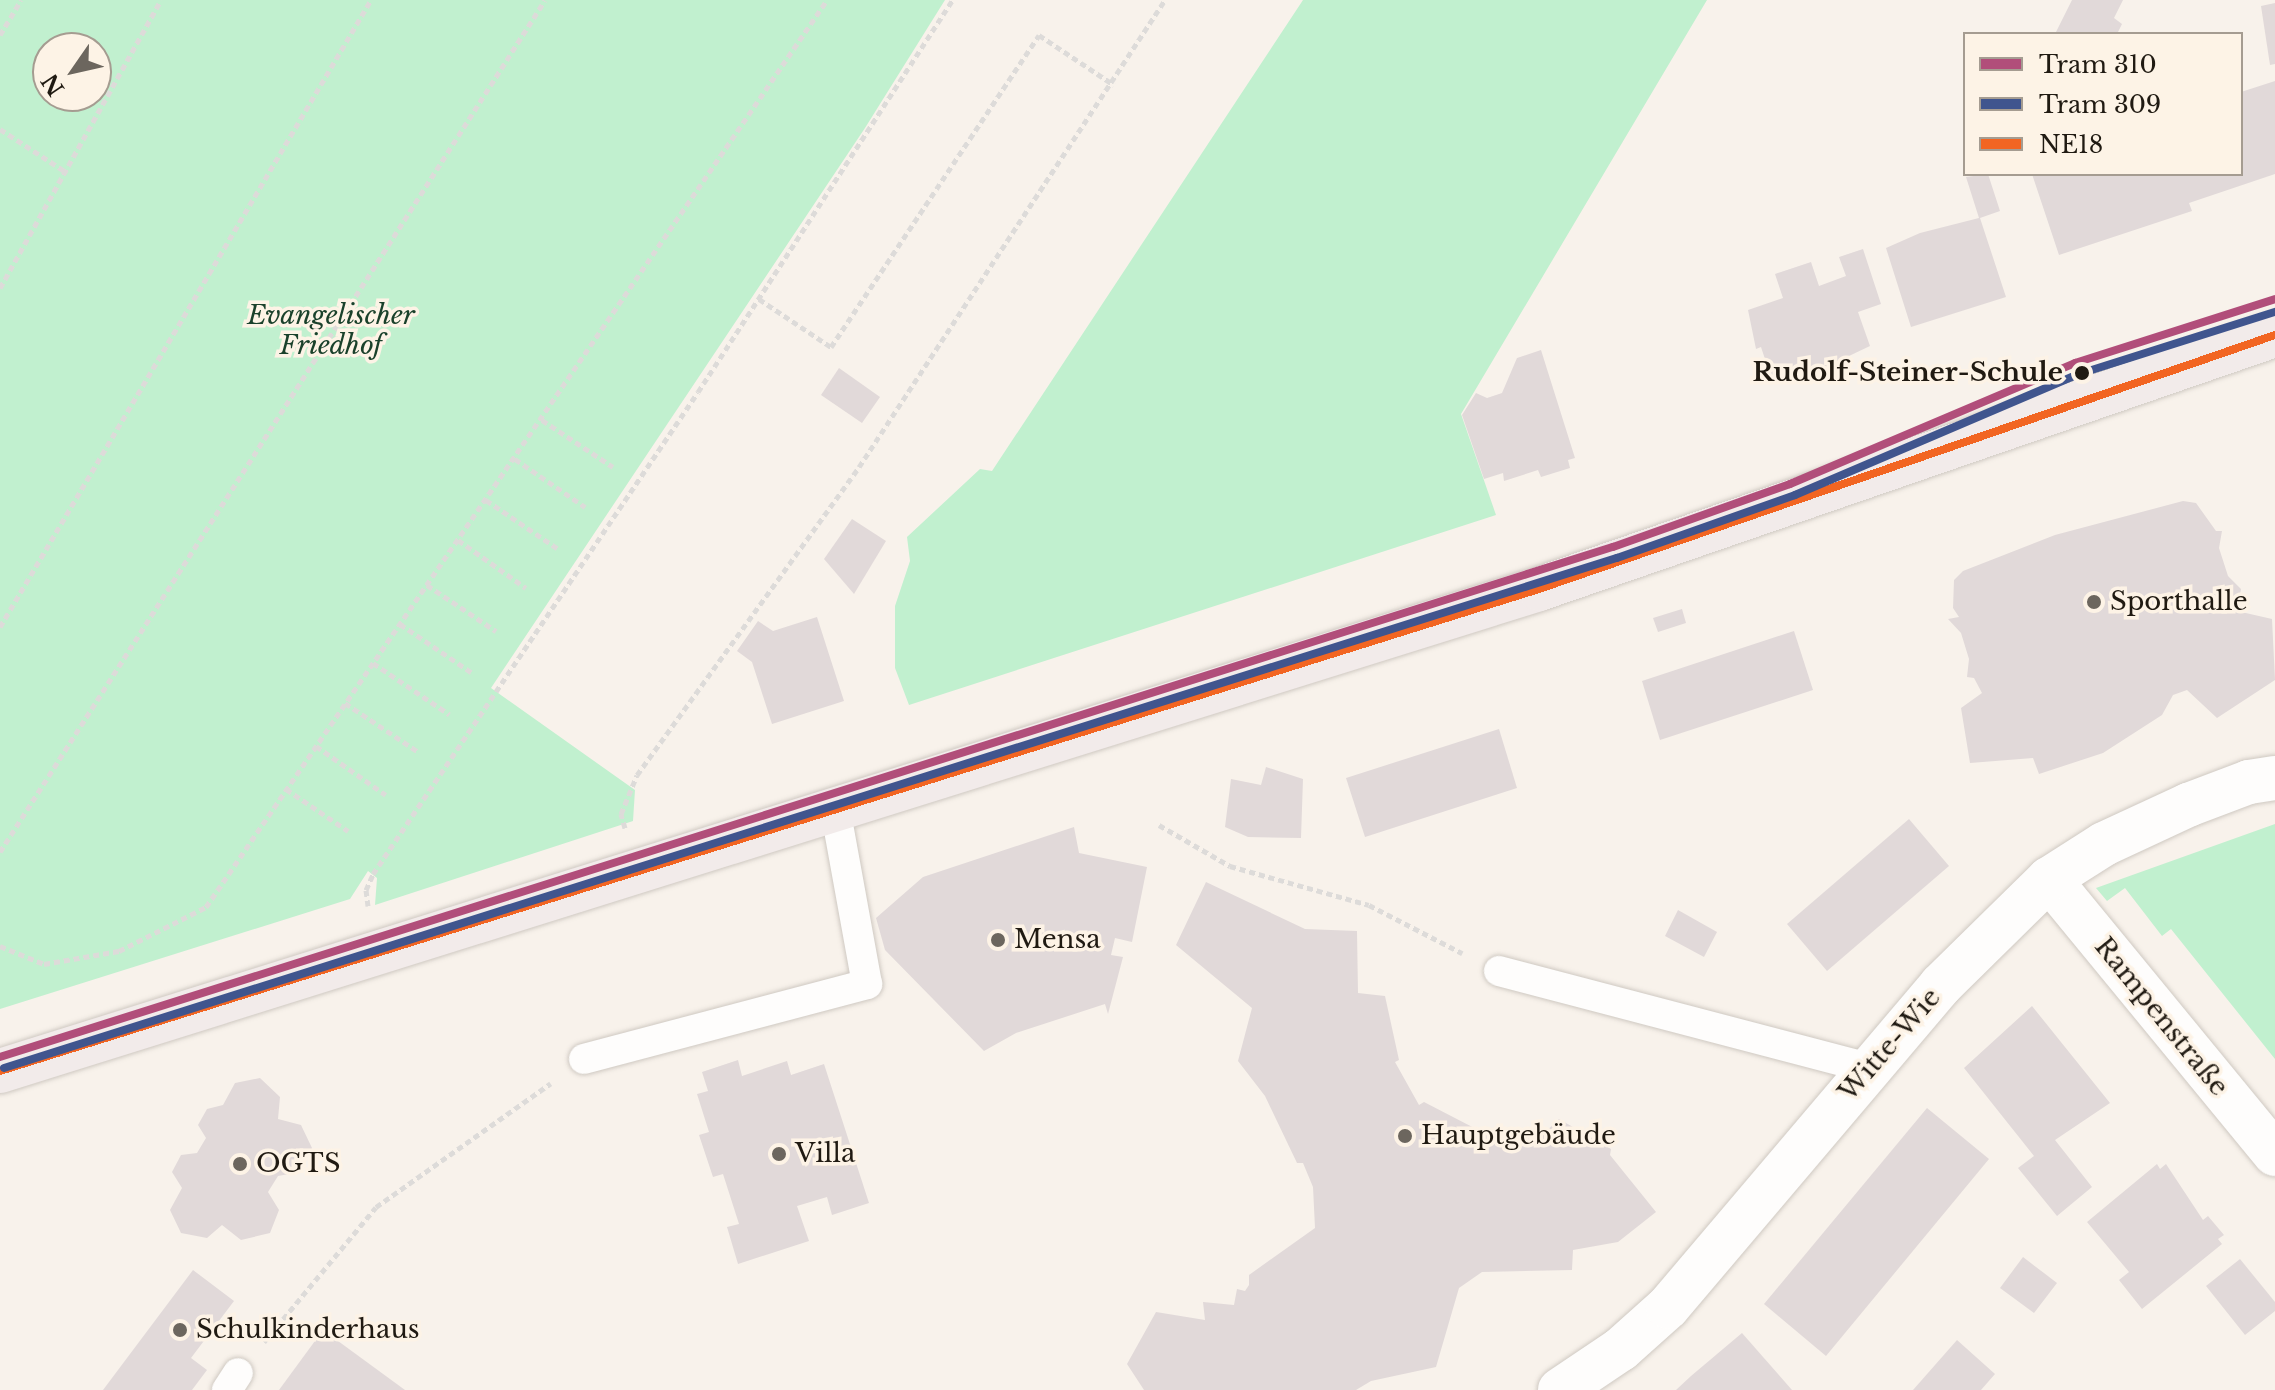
<!DOCTYPE html>
<html>
<head>
<meta charset="utf-8">
<style>
	body { margin:0 }
	#map { position:relative; width:2275px; height:1390px; overflow:hidden; background:#f8f2eb; font-family:"Libre Baskerville",serif }
	div>[style] { position:absolute }
	.green>* { inset:0; background:#c1f0cf }
	.building>* { inset:0; background:#e1d9d9 }
	.path>* { height:5px; margin-top:-2.5px; transform-origin:0; background:repeating-linear-gradient(90deg,#dddbd9 0 6px,transparent 0 10px) }
	.roads { filter:drop-shadow(0 0 2px #cfc9c2) drop-shadow(0 0 2px #cfc9c2) }
	.lane>* { height:30px; margin:-15px; padding:0 15px; transform-origin:15px; border-radius:15px; background:#fefdfc }
	.street>* { height:44px; margin:-22px; padding:0 22px; transform-origin:22px; border-radius:22px; background:#fefdfc }
	.primary>* { height:44px; margin:-22px; padding:0 22px; transform-origin:22px; border-radius:22px; background:#f2ebea }
	.bus-1>* { height:8px; margin:-4px; padding:0 4px; transform-origin:4px; border-radius:4px; background:#f26522 }
	.tram-1>* { height:8px; margin:-4px; padding:0 4px; transform-origin:4px; border-radius:4px; background:#b14e7a }
	.tram-2>* { height:8px; margin:-4px; padding:0 4px; transform-origin:4px; border-radius:4px; background:#40558e }
	.dots>* { width:22px; height:22px; translate:-50% -50%; box-sizing:border-box; border:4px solid #fdf3e6; border-radius:50% }
	span { translate:-50% -50%; white-space:nowrap; text-align:center; line-height:1.15; -webkit-text-stroke:7px #fdf3e6; paint-order:stroke }
	.park-label { font-size:26px; color:#1a412b; font-style:italic }
	.stop-label { font-size:26px; color:#201a12; font-weight:700 }
	.right { translate:-100% -50%; text-align:right }
	.poi-label { font-size:26px; color:#201a12 }
	.left { translate:0 -50%; text-align:left }
	.street-label { font-size:26px; color:#201a12 }
	.legend { position:absolute; left:1963px; top:32px; width:280px; height:144px; box-sizing:border-box; background:#fdf3e6; border:2px solid #a59c91; margin:0; padding:10px 14px; list-style:none; font-size:24px; color:#201a12 }
	.legend li { display:flex; align-items:center; gap:16px; height:40px }
	.legend b { width:40px; border:2px solid #a59c91 }
	.north { position:absolute; left:32px; top:32px; width:80px; height:80px; box-sizing:border-box; background:#fdf3e6; border:2px solid #a59c91; border-radius:50%; rotate:236deg; font-size:22px; font-weight:700; line-height:32px; text-align:center; color:#201a12 }
	.north::after { content:''; display:block; margin:auto; width:28px; height:36px; background:#6c665e; clip-path:polygon(50% 0,100% 100%,50% 72%,0 100%) }
</style>
</head>
<body>
<div id="map">
	<div class="green">
		<div style="clip-path:polygon(evenodd,0 0,945px 0,865px 128px,491px 688px,635px 790px,633px 821px,375px 905px,377px 878px,368px 871px,350px 899px,0 1009px,0 0,96px 48px,96px 96px,48px 96px,48px 48px,96px 48px)"></div>
		<div style="clip-path:polygon(1303px 0,1707px 0,1461px 414px,1496px 515px,909px 705px,895px 668px,895px 606px,910px 561px,907px 537px,980px 469px,992px 471px)"></div>
		<div style="clip-path:polygon(2275px 824px,2275px 1059px,2171px 929px,2162px 936px,2125px 888px,2107px 901px,2096px 888px)"></div>
	</div>
	<div class="building">
		<div style="clip-path:polygon(2072px 0,2123px 0,2114px 18px,2122px 24px,2117px 34px,2055px 34px)"></div>
		<div style="clip-path:polygon(2275px 3px,2275px 64px,2270px 65px,2261px 6px)"></div>
		<div style="clip-path:polygon(2275px 81px,2275px 174px,2189px 203px,2192px 211px,2059px 255px,2032px 174px,2241px 174px,2241px 92px)"></div>
		<div style="clip-path:polygon(1988px 174px,2000px 211px,1980px 218px,2006px 297px,1911px 327px,1886px 248px,1920px 233px,1979px 218px,1966px 177px)"></div>
		<div style="clip-path:polygon(1863px 249px,1881px 304px,1858px 312px,1870px 346px,1811px 374px,1809px 368px,1772px 380px,1761px 347px,1756px 349px,1748px 310px,1783px 298px,1775px 274px,1811px 262px,1819px 286px,1846px 276px,1839px 257px)"></div>
		<div style="clip-path:polygon(1541px 350px,1575px 458px,1568px 460px,1570px 468px,1541px 477px,1538px 470px,1504px 481px,1503px 473px,1484px 479px,1462px 415px,1476px 393px,1487px 398px,1502px 393px,1517px 358px)"></div>
		<div style="clip-path:polygon(839px 368px,880px 397px,862px 423px,821px 395px)"></div>
		<div style="clip-path:polygon(2183px 501px,2196px 503px,2216px 531px,2222px 531px,2219px 548px,2228px 576px,2241px 589px,2237px 611px,2272px 619px,2275px 680px,2217px 718px,2187px 690px,2173px 695px,2162px 715px,2103px 753px,2039px 774px,2033px 758px,1970px 763px,1961px 708px,1982px 693px,1974px 678px,1967px 677px,1969px 659px,1961px 633px,1948px 619px,1959px 617px,1953px 608px,1954px 580px,1963px 571px,2055px 535px)"></div>
		<div style="clip-path:polygon(852px 519px,886px 541px,854px 594px,824px 559px)"></div>
		<div style="clip-path:polygon(1682px 609px,1686px 623px,1658px 632px,1653px 618px)"></div>
		<div style="clip-path:polygon(817px 617px,844px 701px,772px 724px,752px 662px,737px 651px,758px 621px,773px 631px)"></div>
		<div style="clip-path:polygon(1794px 631px,1813px 690px,1660px 740px,1642px 681px)"></div>
		<div style="clip-path:polygon(1499px 729px,1517px 788px,1365px 837px,1346px 778px)"></div>
		<div style="clip-path:polygon(1266px 767px,1303px 779px,1301px 838px,1248px 837px,1225px 827px,1231px 779px,1261px 785px)"></div>
		<div style="clip-path:polygon(1909px 819px,1949px 866px,1827px 971px,1787px 924px)"></div>
		<div style="clip-path:polygon(1074px 827px,1079px 853px,1147px 867px,1132px 942px,1115px 938px,1111px 955px,1123px 957px,1108px 1014px,1105px 1004px,1016px 1033px,984px 1051px,885px 950px,876px 918px,923px 877px)"></div>
		<div style="clip-path:polygon(1206px 882px,1305px 929px,1357px 931px,1358px 993px,1385px 996px,1399px 1060px,1395px 1062px,1419px 1105px,1424px 1102px,1482px 1132px,1539px 1138px,1559px 1119px,1611px 1149px,1610px 1155px,1656px 1212px,1618px 1242px,1573px 1250px,1572px 1270px,1482px 1272px,1459px 1288px,1436px 1367px,1371px 1381px,1356px 1390px,1144px 1390px,1127px 1364px,1156px 1312px,1205px 1320px,1203px 1302px,1234px 1305px,1237px 1289px,1245px 1291px,1249px 1285px,1249px 1275px,1315px 1228px,1313px 1187px,1303px 1163px,1297px 1163px,1265px 1096px,1238px 1061px,1252px 1008px,1176px 945px)"></div>
		<div style="clip-path:polygon(1678px 910px,1717px 932px,1704px 957px,1665px 936px)"></div>
		<div style="clip-path:polygon(2032px 1006px,2110px 1103px,2055px 1140px,2092px 1187px,2057px 1216px,2018px 1168px,2034px 1156px,1964px 1068px)"></div>
		<div style="clip-path:polygon(738px 1060px,742px 1076px,787px 1061px,791px 1075px,824px 1064px,869px 1203px,832px 1215px,827px 1197px,797px 1206px,809px 1241px,738px 1264px,727px 1227px,739px 1224px,723px 1174px,713px 1177px,699px 1135px,709px 1132px,697px 1094px,708px 1091px,702px 1072px)"></div>
		<div style="clip-path:polygon(260px 1078px,280px 1097px,278px 1119px,301px 1125px,312px 1148px,300px 1172px,278px 1176px,268px 1192px,279px 1210px,270px 1233px,241px 1240px,222px 1225px,207px 1238px,181px 1233px,170px 1210px,182px 1188px,172px 1172px,181px 1155px,197px 1153px,206px 1138px,198px 1125px,207px 1109px,223px 1105px,235px 1083px)"></div>
		<div style="clip-path:polygon(1927px 1108px,1989px 1159px,1826px 1356px,1764px 1304px)"></div>
		<div style="clip-path:polygon(2157px 1164px,2160px 1169px,2166px 1164px,2203px 1220px,2208px 1216px,2224px 1235px,2218px 1239px,2222px 1244px,2142px 1309px,2119px 1280px,2129px 1272px,2087px 1222px)"></div>
		<div style="clip-path:polygon(2023px 1257px,2057px 1283px,2034px 1313px,2000px 1288px)"></div>
		<div style="clip-path:polygon(2240px 1259px,2275px 1302px,2275px 1311px,2245px 1335px,2206px 1286px)"></div>
		<div style="clip-path:polygon(193px 1270px,234px 1301px,191px 1358px,207px 1370px,192px 1390px,103px 1390px)"></div>
		<div style="clip-path:polygon(323px 1330px,405px 1390px,279px 1390px)"></div>
		<div style="clip-path:polygon(1742px 1333px,1792px 1390px,1676px 1390px,1691px 1376px)"></div>
		<div style="clip-path:polygon(1957px 1340px,1995px 1374px,1981px 1390px,1913px 1390px)"></div>
	</div>
	<div class="path">
		<div style="left:0;top:35px;width:41px;rotate:-59deg"></div>
		<div style="left:0;top:129px;width:79px;rotate:33.1deg"></div>
		<div style="left:0;top:288px;width:330px;rotate:-60.8deg"></div>
		<div style="left:759px;top:299px;width:87px;rotate:33.7deg"></div>
		<div style="left:831px;top:347px;width:375px;rotate:-56.3deg"></div>
		<div style="left:1039px;top:35px;width:90px;rotate:33.7deg"></div>
		<div style="left:542px;top:420px;width:85px;rotate:33.5deg"></div>
		<div style="left:515px;top:459px;width:85px;rotate:34.4deg"></div>
		<div style="left:486px;top:500px;width:86px;rotate:34.1deg"></div>
		<div style="left:458px;top:540px;width:83px;rotate:35.2deg"></div>
		<div style="left:427px;top:585px;width:83px;rotate:33.7deg"></div>
		<div style="left:400px;top:624px;width:86px;rotate:34.1deg"></div>
		<div style="left:0;top:627px;width:729px;rotate:-59.39deg"></div>
		<div style="left:373px;top:663px;width:92px;rotate:33.9deg"></div>
		<div style="left:345px;top:703px;width:87px;rotate:33.7deg"></div>
		<div style="left:316px;top:746px;width:85px;rotate:35deg"></div>
		<div style="left:286px;top:789px;width:75px;rotate:34.1deg"></div>
		<div style="left:1159px;top:825px;width:82px;rotate:30deg"></div>
		<div style="left:1230px;top:866px;width:144px;rotate:15.7deg"></div>
		<div style="left:1369px;top:905px;width:105px;rotate:27.3deg"></div>
		<div style="left:625px;top:828px;width:15px;rotate:-106deg"></div>
		<div style="left:621px;top:814px;width:42px;rotate:-67.7deg"></div>
		<div style="left:637px;top:775px;width:380px;rotate:-54.2deg"></div>
		<div style="left:859px;top:467px;width:558px;rotate:-56.77deg"></div>
		<div style="left:0;top:852px;width:1011px;rotate:-57.39deg"></div>
		<div style="left:368px;top:906px;width:16px;rotate:-97deg"></div>
		<div style="left:366px;top:890px;width:17px;rotate:-66deg"></div>
		<div style="left:373px;top:874px;width:581px;rotate:-56.01deg"></div>
		<div style="left:698px;top:392px;width:468px;rotate:-57deg"></div>
		<div style="left:0;top:946px;width:48px;rotate:22.2deg"></div>
		<div style="left:44px;top:964px;width:76px;rotate:-9.8deg"></div>
		<div style="left:119px;top:951px;width:97px;rotate:-26.8deg"></div>
		<div style="left:206px;top:907px;width:1099px;rotate:-55.6deg"></div>
		<div style="left:264px;top:1342px;width:175px;rotate:-50.3deg"></div>
		<div style="left:376px;top:1207px;width:214px;rotate:-35.3deg"></div>
	</div>
	<div class="roads">
		<div class="lane">
			<div style="left:1499px;top:971px;width:382px;rotate:14.7deg"></div>
			<div style="left:584px;top:1059px;width:293px;rotate:-14.8deg"></div>
			<div style="left:867px;top:984px;width:179px;rotate:-100.3deg"></div>
			<div style="left:227px;top:1390px;width:20px;rotate:-57deg"></div>
		</div>
		<div class="street">
			<div style="left:2049px;top:879px;width:356px;rotate:50.6deg"></div>
			<div style="left:1560px;top:1390px;width:73px;rotate:-33.9deg"></div>
			<div style="left:1621px;top:1349px;width:63px;rotate:-41.8deg"></div>
			<div style="left:1668px;top:1307px;width:422px;rotate:-49.7deg"></div>
			<div style="left:1941px;top:985px;width:151px;rotate:-44.5deg"></div>
			<div style="left:2049px;top:879px;width:65px;rotate:-32.5deg"></div>
			<div style="left:2104px;top:844px;width:93px;rotate:-24.9deg"></div>
			<div style="left:2188px;top:805px;width:65px;rotate:-20.7deg"></div>
			<div style="left:2249px;top:782px;width:26px;rotate:-9deg"></div>
		</div>
		<div class="primary">
			<div style="left:0;top:1071px;width:1613px;rotate:-17.39deg"></div>
			<div style="left:1539px;top:589px;width:779px;rotate:-19.04deg"></div>
		</div>
	</div>
	<div class="bus-1">
		<div style="left:0;top:1071px;width:1613px;rotate:-17.39deg"></div>
		<div style="left:1539px;top:589px;width:779px;rotate:-19.04deg"></div>
	</div>
	<div class="tram-1">
		<div style="left:0;top:1057px;width:1692px;rotate:-17.55deg"></div>
		<div style="left:1613px;top:547px;width:188px;rotate:-19.6deg"></div>
		<div style="left:1790px;top:484px;width:310px;rotate:-23deg"></div>
		<div style="left:2075px;top:363px;width:210px;rotate:-17.7deg"></div>
	</div>
	<div class="tram-2">
		<div style="left:4px;top:1068px;width:1692px;rotate:-17.55deg"></div>
		<div style="left:1617px;top:558px;width:189px;rotate:-19.5deg"></div>
		<div style="left:1795px;top:495px;width:309px;rotate:-23.1deg"></div>
		<div style="left:2079px;top:374px;width:206px;rotate:-17.6deg"></div>
	</div>
	<div class="dots">
		<div style="left:2082px;top:373px;background:#201a12"></div>
		<div style="left:2094px;top:602px;background:#6c665e"></div>
		<div style="left:998px;top:940px;background:#6c665e"></div>
		<div style="left:1405px;top:1136px;background:#6c665e"></div>
		<div style="left:779px;top:1154px;background:#6c665e"></div>
		<div style="left:240px;top:1164px;background:#6c665e"></div>
		<div style="left:180px;top:1330px;background:#6c665e"></div>
	</div>
	<div class="park-label">
		<span style="left:331px;top:331px">Evangelischer<br>Friedhof</span>
	</div>
	<div class="stop-label">
		<span class="right" style="left:2063px;top:373px">Rudolf-Steiner-Schule</span>
	</div>
	<div class="poi-label">
		<span class="left" style="left:2110px;top:602px">Sporthalle</span>
		<span class="left" style="left:1014px;top:940px">Mensa</span>
		<span class="left" style="left:1421px;top:1136px">Hauptgebäude</span>
		<span class="left" style="left:795px;top:1154px">Villa</span>
		<span class="left" style="left:256px;top:1164px">OGTS</span>
		<span class="left" style="left:196px;top:1330px">Schulkinderhaus</span>
	</div>
	<div class="street-label">
		<span style="left:2161px;top:1017px;rotate:51deg">Rampenstraße</span>
		<span style="left:1890px;top:1045px;rotate:-49deg">Witte-Wie</span>
	</div>
	<ul class="legend">
	<li><b style="height:10px;background:#b14e7a"></b>Tram 310</li>
	<li><b style="height:10px;background:#40558e"></b>Tram 309</li>
	<li><b style="height:10px;background:#f26522"></b>NE18</li>
	</ul>
	<div class="north">N</div>
</div>
</body>
</html>
